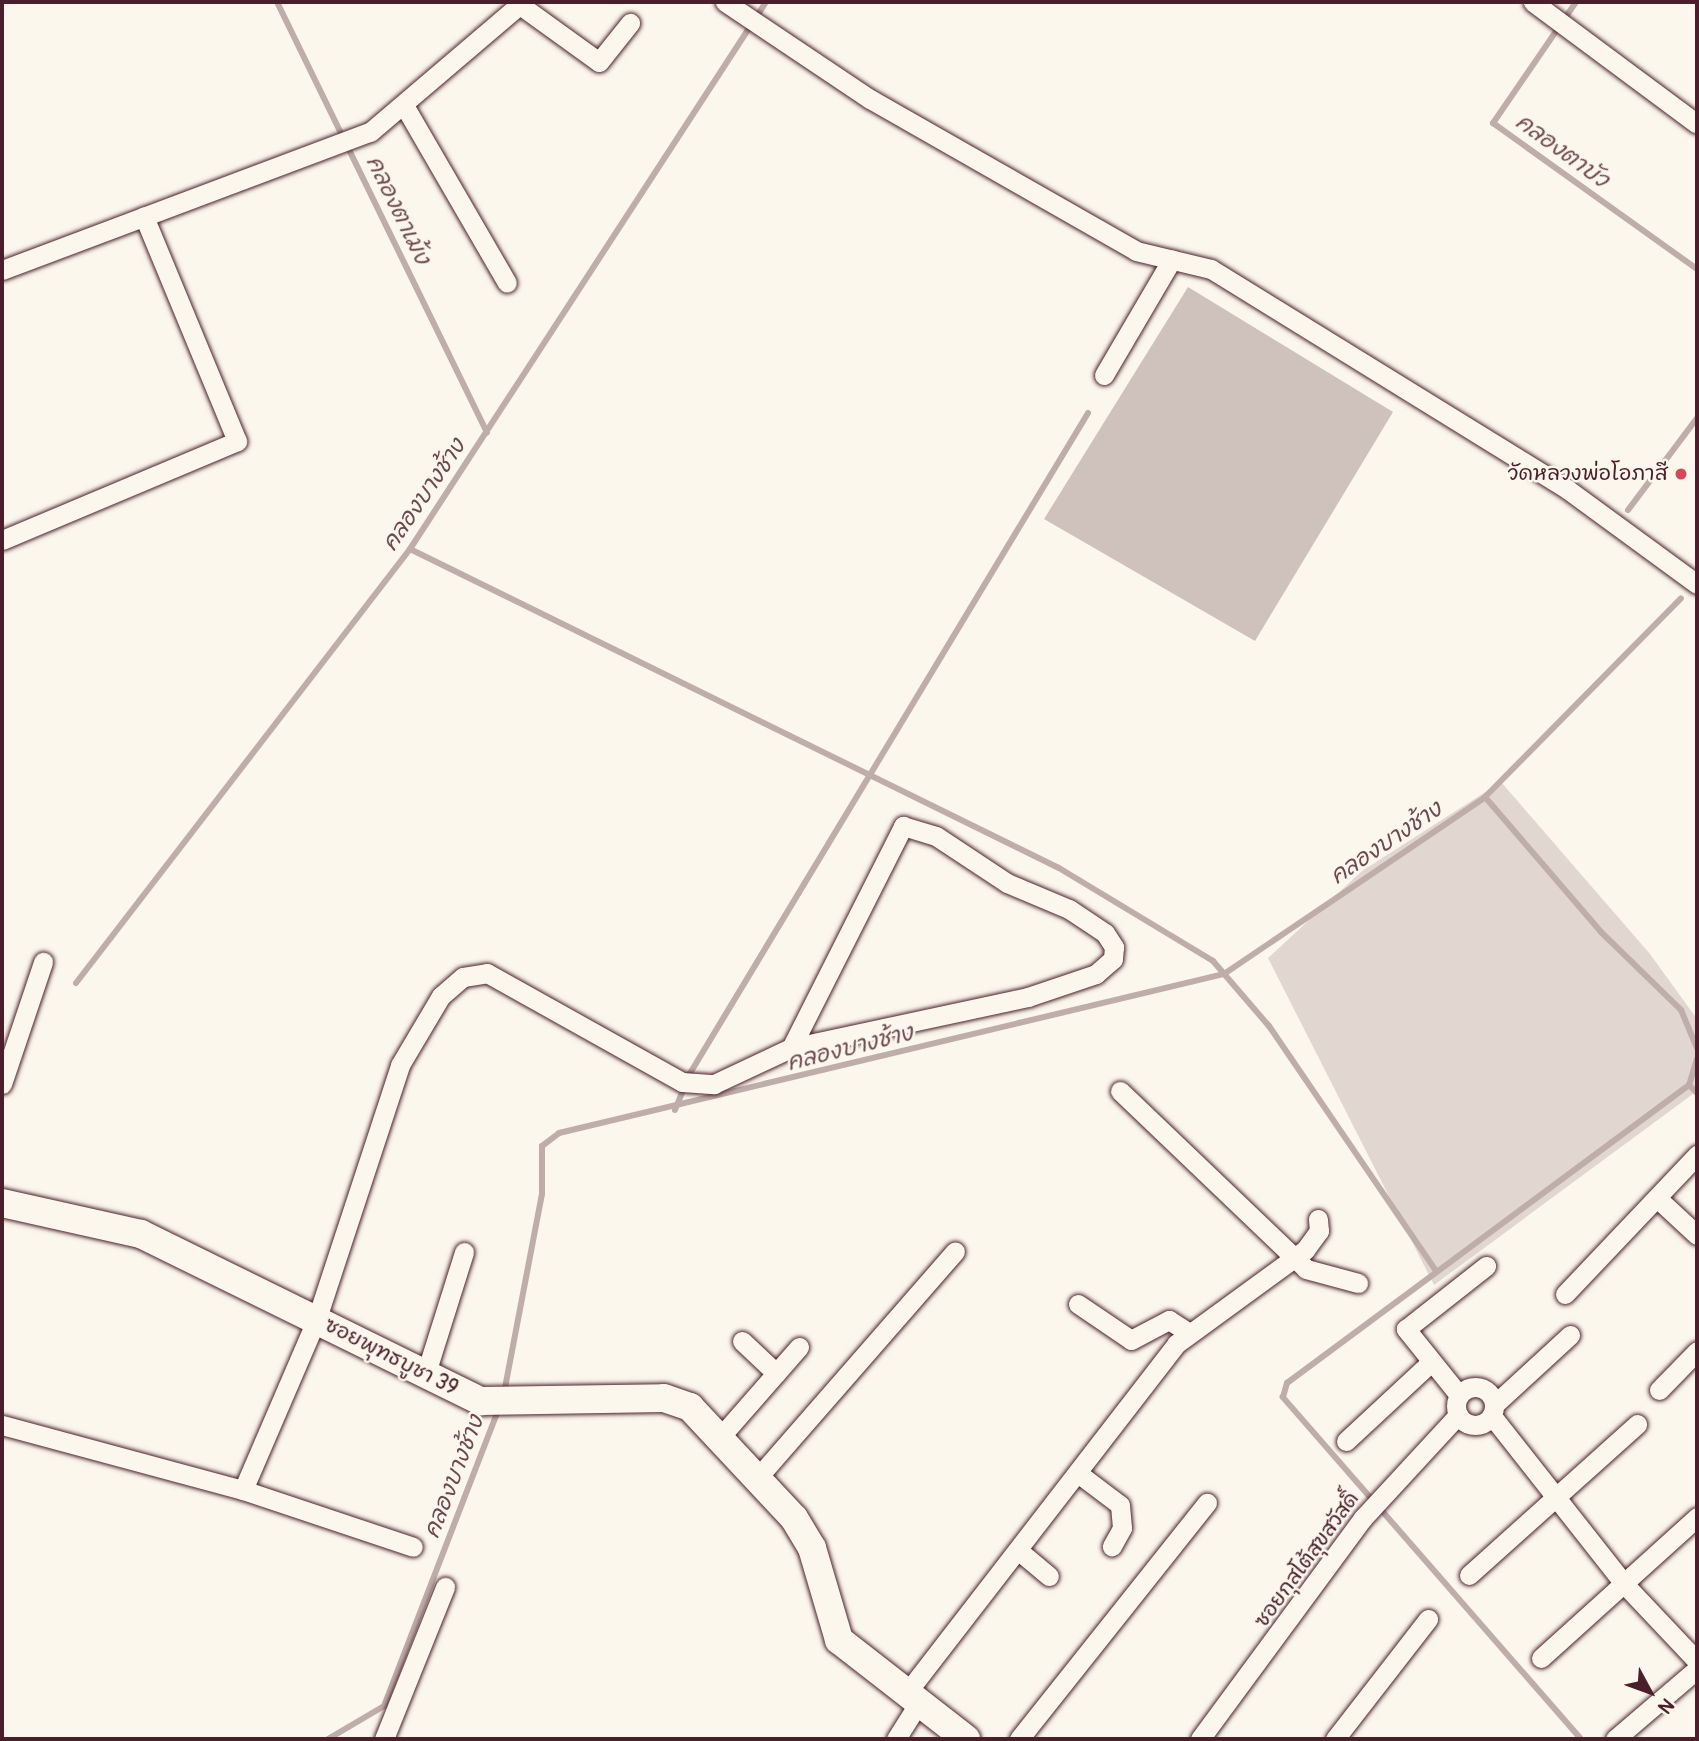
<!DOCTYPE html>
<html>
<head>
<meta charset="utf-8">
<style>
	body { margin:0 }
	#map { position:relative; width:1699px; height:1741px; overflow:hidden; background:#fbf7ec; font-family:Pangolin,"Playpen Sans Thai",sans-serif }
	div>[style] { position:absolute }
	.green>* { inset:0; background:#e2d7d0 }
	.stream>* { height:6px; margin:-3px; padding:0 3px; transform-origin:3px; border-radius:3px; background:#bfadaa }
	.building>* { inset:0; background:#cfc2bc }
	.roads { filter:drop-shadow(0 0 2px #4a1f2b) drop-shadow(0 0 2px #4a1f2b) }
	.street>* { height:19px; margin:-9.5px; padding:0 9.5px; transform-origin:9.5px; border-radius:9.5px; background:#fbf7ec }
	.street>.ring { margin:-9.5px; padding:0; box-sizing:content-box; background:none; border:19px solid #fbf7ec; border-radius:50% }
	.secondary>* { height:28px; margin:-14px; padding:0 14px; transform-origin:14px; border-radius:14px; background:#fbf7ec }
	.dots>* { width:19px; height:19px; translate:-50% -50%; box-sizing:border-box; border:4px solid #fbf7ec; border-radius:50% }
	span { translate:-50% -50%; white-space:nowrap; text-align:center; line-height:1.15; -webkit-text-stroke:5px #fbf7ec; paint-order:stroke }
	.poi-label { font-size:21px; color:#4a1f2b }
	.right { translate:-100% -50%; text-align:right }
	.street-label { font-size:21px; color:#4a1f2b }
	.water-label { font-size:23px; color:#6d4a51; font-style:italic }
	.frame { position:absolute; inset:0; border:4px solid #4a1f2b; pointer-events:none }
	.north { position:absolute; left:1615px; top:1657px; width:70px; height:70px; -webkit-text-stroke:5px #fbf7ec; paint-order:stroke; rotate:131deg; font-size:19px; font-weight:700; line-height:28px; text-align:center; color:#4a1f2b }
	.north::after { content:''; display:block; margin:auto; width:24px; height:32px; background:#4a1f2b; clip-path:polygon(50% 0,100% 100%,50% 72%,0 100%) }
</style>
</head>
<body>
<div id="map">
	<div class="green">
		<div style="clip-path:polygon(1501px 782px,1650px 954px,1697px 1019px,1697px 1091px,1434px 1285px,1268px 958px,1362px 871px)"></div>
	</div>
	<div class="stream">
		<div style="left:277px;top:2px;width:479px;rotate:64deg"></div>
		<div style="left:1576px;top:2px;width:147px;rotate:124.4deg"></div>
		<div style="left:1493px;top:123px;width:251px;rotate:35.6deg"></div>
		<div style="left:1628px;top:510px;width:115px;rotate:-53.1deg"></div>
		<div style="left:410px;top:549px;width:723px;rotate:26.18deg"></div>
		<div style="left:1059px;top:868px;width:180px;rotate:31.1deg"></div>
		<div style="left:1213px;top:961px;width:86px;rotate:49.3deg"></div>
		<div style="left:1269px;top:1026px;width:297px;rotate:55.7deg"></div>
		<div style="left:1485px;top:797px;width:178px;rotate:49.3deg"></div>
		<div style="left:1601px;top:932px;width:112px;rotate:44.3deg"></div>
		<div style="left:1681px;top:1010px;width:41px;rotate:67.2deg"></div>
		<div style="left:76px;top:983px;width:548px;rotate:-52.42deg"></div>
		<div style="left:410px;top:549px;width:653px;rotate:-56.94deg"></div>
		<div style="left:1697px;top:1059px;width:27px;rotate:107deg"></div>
		<div style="left:1689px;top:1085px;width:11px;rotate:45deg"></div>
		<div style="left:675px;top:1110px;width:38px;rotate:-68deg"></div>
		<div style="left:689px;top:1075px;width:773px;rotate:-58.92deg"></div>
		<div style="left:504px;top:1393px;width:203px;rotate:-79.2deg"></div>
		<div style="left:542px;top:1194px;width:48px;rotate:-90deg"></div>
		<div style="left:542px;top:1146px;width:21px;rotate:-37deg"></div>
		<div style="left:559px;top:1133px;width:684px;rotate:-13.45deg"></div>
		<div style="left:1224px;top:974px;width:315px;rotate:-34.1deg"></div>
		<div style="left:1485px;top:797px;width:279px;rotate:-45.4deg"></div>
		<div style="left:328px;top:1739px;width:65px;rotate:-30.5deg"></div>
		<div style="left:384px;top:1706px;width:317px;rotate:-68.9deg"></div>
		<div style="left:1581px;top:1739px;width:454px;rotate:-131.1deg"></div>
		<div style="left:1283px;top:1397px;width:15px;rotate:-74deg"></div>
		<div style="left:1287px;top:1383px;width:500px;rotate:-36.55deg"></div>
	</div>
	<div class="building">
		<div style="clip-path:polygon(1188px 287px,1393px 412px,1255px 641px,1044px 519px)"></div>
	</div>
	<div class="roads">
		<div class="street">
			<div style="left:725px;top:2px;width:174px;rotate:33.8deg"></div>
			<div style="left:870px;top:99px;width:306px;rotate:29.7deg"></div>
			<div style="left:1136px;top:251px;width:77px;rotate:13.5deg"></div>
			<div style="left:1211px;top:269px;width:418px;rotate:31.7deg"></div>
			<div style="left:1567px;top:489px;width:161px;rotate:36.2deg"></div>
			<div style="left:1533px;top:2px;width:204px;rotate:36.6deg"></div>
			<div style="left:520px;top:5px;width:97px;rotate:35.8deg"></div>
			<div style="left:599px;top:62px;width:50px;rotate:-51.5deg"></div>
			<div style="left:405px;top:107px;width:203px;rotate:59.9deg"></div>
			<div style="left:2px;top:270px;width:393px;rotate:-20.6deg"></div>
			<div style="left:370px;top:132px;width:201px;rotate:-40.4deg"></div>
			<div style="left:1104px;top:375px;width:134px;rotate:-59.6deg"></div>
			<div style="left:2px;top:540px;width:255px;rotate:-22.8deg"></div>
			<div style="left:237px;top:441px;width:243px;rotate:-112.5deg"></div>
			<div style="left:2px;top:1084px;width:129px;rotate:-71.4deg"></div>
			<div style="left:1120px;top:1091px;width:257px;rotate:43.7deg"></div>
			<div style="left:1306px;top:1269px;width:54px;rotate:15.1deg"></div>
			<div style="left:1657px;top:1198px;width:54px;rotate:42.8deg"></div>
			<div style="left:1565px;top:1294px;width:192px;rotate:-46.5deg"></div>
			<div style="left:1078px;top:1304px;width:64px;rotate:34.2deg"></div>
			<div style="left:1131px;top:1340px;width:43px;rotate:-27.8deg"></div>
			<div style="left:1169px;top:1320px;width:24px;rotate:33deg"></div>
			<div style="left:742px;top:1341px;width:47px;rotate:43.3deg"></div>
			<div style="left:425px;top:1376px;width:130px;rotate:-72.5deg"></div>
			<div class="ring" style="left:1456px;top:1387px;width:19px;height:19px"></div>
			<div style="left:1659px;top:1390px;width:54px;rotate:-45.7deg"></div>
			<div style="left:1459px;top:1395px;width:85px;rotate:-128.8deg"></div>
			<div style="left:1406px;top:1329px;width:102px;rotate:-38.2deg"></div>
			<div style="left:1495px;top:1404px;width:102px;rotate:-42.6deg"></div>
			<div style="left:1492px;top:1416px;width:216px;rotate:51.8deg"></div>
			<div style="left:1626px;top:1586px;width:103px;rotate:46.6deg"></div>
			<div style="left:2px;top:1425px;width:250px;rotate:15.1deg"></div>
			<div style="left:243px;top:1490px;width:179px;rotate:18.5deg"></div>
			<div style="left:722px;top:1435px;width:117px;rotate:-48.8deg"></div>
			<div style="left:1346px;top:1441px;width:115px;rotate:-42.9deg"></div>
			<div style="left:1079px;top:1474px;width:51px;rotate:37.1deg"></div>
			<div style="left:1120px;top:1505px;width:23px;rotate:85deg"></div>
			<div style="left:1122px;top:1528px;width:21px;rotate:119deg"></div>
			<div style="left:759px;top:1476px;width:298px;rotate:-48.9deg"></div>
			<div style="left:243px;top:1490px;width:187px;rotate:-66.7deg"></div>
			<div style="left:317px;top:1318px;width:266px;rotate:-71.8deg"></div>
			<div style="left:400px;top:1065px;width:80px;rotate:-59.3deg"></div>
			<div style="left:441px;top:996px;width:29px;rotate:-41deg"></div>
			<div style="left:463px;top:977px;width:24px;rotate:-9deg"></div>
			<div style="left:487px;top:973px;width:223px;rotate:29.2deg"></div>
			<div style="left:682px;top:1082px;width:32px;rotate:4deg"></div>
			<div style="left:714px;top:1084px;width:85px;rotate:-25.1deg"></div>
			<div style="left:791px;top:1048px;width:249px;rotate:-63.2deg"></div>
			<div style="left:903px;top:826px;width:34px;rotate:17deg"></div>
			<div style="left:936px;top:836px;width:85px;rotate:33.5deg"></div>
			<div style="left:1007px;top:883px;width:67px;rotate:22.8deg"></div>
			<div style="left:1069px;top:909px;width:43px;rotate:33.7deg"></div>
			<div style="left:1105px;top:933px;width:17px;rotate:57deg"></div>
			<div style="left:1114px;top:947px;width:12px;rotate:95deg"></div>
			<div style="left:1113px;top:959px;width:23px;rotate:139deg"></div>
			<div style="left:1096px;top:974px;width:72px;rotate:161.3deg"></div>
			<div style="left:1028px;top:997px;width:242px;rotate:167.9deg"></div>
			<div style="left:1019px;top:1551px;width:39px;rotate:40deg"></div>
			<div style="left:1469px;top:1575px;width:226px;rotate:-41.9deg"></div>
			<div style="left:1541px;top:1658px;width:210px;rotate:-42.1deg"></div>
			<div style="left:905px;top:1695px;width:443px;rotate:-52.3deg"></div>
			<div style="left:1176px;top:1344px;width:160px;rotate:-36.1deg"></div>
			<div style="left:1305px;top:1250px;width:24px;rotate:-54deg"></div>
			<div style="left:1319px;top:1231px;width:12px;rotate:-95deg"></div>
			<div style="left:384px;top:1739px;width:164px;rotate:-68.1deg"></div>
			<div style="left:896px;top:1739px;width:41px;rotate:-57.8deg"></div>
			<div style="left:1019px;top:1739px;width:302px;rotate:-51.5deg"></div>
			<div style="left:1200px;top:1739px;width:275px;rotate:-53.6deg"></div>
			<div style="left:1363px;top:1518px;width:140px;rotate:-47.3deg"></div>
			<div style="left:1335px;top:1739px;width:152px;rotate:-52.2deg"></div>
			<div style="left:1615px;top:1739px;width:108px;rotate:-40.5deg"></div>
		</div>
		<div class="secondary">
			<div style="left:2px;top:1203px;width:142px;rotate:12.6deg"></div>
			<div style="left:141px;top:1234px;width:379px;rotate:26.2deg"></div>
			<div style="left:481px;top:1401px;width:183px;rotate:-0.9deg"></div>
			<div style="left:664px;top:1398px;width:28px;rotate:19deg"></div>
			<div style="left:690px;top:1407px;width:152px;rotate:46.9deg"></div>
			<div style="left:794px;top:1518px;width:35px;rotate:59deg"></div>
			<div style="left:812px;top:1548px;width:96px;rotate:73.6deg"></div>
			<div style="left:839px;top:1640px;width:161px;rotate:37.9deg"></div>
		</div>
	</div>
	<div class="dots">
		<div style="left:1681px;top:474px;background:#d1495b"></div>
	</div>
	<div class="poi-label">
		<span class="right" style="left:1667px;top:474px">วัดหลวงพ่อโอภาสี</span>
	</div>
	<div class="street-label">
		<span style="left:391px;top:1357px;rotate:27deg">ซอยพุทธบูชา 39</span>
		<span style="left:1307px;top:1560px;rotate:-54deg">ซอยกุสโต้สุขสวัสดิ์</span>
	</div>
	<div class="water-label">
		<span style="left:1562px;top:151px;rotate:36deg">คลองตาบัว</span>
		<span style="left:398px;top:210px;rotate:64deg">คลองตาเม้ง</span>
		<span style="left:424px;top:495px;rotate:-56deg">คลองบางช้าง</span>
		<span style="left:1386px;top:843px;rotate:-34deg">คลองบางช้าง</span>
		<span style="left:850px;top:1048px;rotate:-14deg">คลองบางช้าง</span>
		<span style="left:454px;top:1477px;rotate:-69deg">คลองบางช้าง</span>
	</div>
	<div class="frame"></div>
	<div class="north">N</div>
</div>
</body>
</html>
